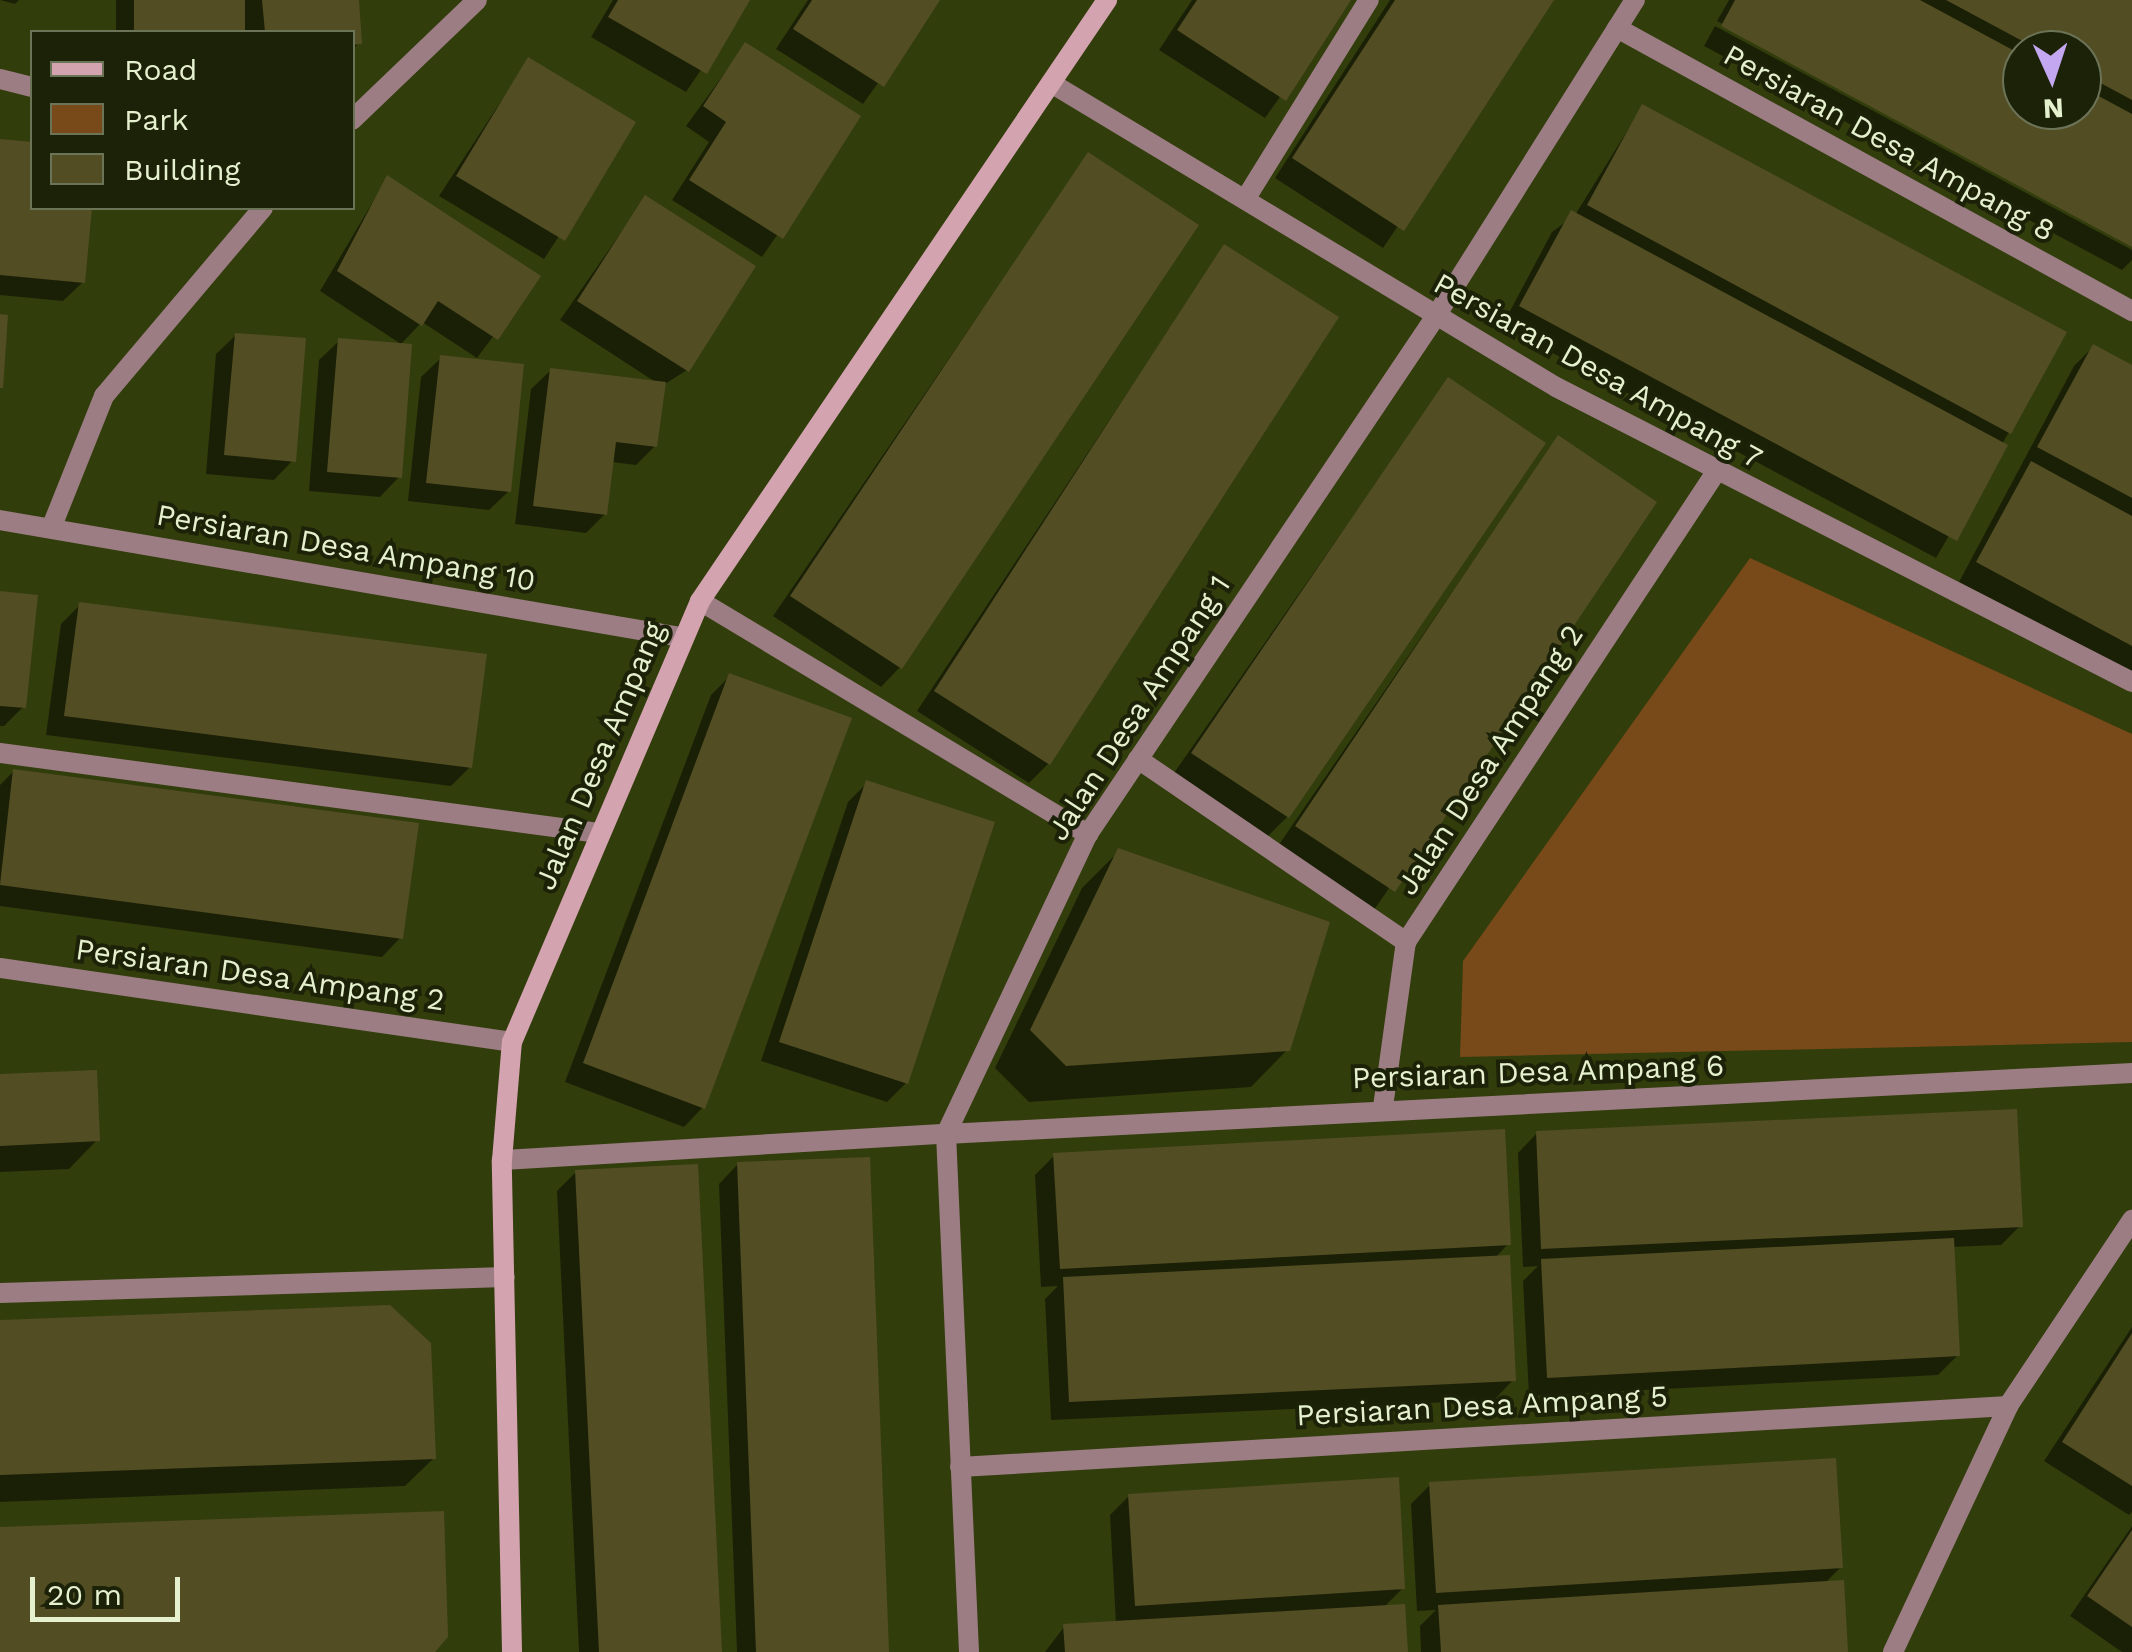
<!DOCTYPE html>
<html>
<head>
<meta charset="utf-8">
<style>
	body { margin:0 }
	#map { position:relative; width:2132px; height:1652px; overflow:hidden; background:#323d0c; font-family:"Work Sans",sans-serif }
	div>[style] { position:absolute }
	.green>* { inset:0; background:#784919 }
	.shadow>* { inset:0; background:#0007 }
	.building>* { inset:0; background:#534d24 }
	.lane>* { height:20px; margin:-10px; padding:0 10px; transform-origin:10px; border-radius:10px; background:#9c7d84 }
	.street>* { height:20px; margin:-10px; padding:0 10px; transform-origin:10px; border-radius:10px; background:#9c7d84 }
	.secondary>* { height:20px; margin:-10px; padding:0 10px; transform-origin:10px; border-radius:10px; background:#d4a3b0 }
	span { translate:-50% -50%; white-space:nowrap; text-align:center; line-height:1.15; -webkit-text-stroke:8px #1b2208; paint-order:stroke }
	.street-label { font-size:30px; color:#e5f0cf }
	.legend { position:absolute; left:30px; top:30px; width:325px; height:180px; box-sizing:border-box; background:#1b2208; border:2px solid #6c7458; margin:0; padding:12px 18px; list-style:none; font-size:30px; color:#e5f0cf }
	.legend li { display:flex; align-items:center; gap:20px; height:50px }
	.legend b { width:50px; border:2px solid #6c7458 }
	.north { position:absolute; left:2002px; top:30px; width:100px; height:100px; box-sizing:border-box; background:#1b2208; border:2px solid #6c7458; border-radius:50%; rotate:177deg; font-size:28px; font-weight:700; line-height:40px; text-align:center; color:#e5f0cf }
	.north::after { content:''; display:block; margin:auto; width:35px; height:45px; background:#c4a7f1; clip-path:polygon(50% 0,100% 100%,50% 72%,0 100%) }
	.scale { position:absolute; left:30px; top:1577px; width:150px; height:45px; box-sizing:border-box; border:5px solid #e5f0cf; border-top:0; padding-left:12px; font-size:30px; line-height:35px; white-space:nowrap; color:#e5f0cf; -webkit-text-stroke:8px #1b2208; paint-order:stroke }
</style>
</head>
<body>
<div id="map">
	<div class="green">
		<div style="clip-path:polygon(1750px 558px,2132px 734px,2132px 1042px,1460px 1057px,1463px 961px)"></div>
	</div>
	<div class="shadow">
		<div style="clip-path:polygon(0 0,19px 0,15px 4px)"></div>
		<div style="clip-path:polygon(116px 0,356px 0,359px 43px,352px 50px,352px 32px,116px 32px)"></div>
		<div style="clip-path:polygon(613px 0,748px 0,686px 92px,591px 37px)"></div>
		<div style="clip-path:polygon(808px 0,937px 0,863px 104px,776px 49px)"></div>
		<div style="clip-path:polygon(1192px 0,1349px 0,1265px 118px,1159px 50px)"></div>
		<div style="clip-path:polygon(1390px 0,1551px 0,1383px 248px,1275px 178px)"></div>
		<div style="clip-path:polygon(evenodd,1729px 0,2132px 0,2132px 244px,1717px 21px,1729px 0,2022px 50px,2082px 50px,2082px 110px,2022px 110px,2022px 50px)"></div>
		<div style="clip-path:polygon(1715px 26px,2132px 250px,2132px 260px,2122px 270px,1704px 46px)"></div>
		<div style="clip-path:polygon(745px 45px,858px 117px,762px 257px,672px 200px,709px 142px,686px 126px)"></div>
		<div style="clip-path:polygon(528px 60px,633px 123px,544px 259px,439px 196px)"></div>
		<div style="clip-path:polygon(1642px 107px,2009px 432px,1936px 558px,1502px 326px,1552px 232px,1575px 215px)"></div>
		<div style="clip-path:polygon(0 142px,32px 145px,32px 208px,90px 208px,83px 282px,63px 301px,0 295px)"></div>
		<div style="clip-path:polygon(1088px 155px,900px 667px,881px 687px,773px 616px)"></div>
		<div style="clip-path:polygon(387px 178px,537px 277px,477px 358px,422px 322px,401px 344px,320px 291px)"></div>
		<div style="clip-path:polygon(645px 198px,687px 370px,662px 386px,655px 446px,636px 465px,611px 462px,605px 514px,586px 533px,515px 524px,531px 389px,551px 370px,657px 383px,560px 320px)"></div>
		<div style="clip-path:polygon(1224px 247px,1048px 764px,1029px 783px,917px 711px)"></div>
		<div style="clip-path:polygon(236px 335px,293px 460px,274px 480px,206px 474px,216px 354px)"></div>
		<div style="clip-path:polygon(339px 341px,399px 477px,380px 497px,309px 491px,319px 360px)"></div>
		<div style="clip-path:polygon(2093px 347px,2132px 368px,2132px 674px,1959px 582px,2074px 366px)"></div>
		<div style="clip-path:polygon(441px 358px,509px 491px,489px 510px,408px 501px,421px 377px)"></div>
		<div style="clip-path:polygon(1448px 380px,1287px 817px,1268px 836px,1174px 773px)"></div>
		<div style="clip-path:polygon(1558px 438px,1654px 502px,1374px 910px,1278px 846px)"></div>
		<div style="clip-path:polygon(0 593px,23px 707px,4px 726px,0 726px)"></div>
		<div style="clip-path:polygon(80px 605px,470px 767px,451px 786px,46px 735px,61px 624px)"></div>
		<div style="clip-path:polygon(730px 676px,703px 1107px,684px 1127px,565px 1082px,711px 695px)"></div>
		<div style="clip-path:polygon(14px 771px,401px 937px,382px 957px,0 906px,0 785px)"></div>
		<div style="clip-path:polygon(867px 783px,906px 1083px,887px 1102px,761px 1061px,848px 802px)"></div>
		<div style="clip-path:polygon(1119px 851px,1288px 1049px,1251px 1087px,1029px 1102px,995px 1068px,1082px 888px)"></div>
		<div style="clip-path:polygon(0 1077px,97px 1140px,69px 1169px,0 1172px)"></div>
		<div style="clip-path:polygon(1537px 1133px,2020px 1226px,2001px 1245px,1952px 1247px,1958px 1355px,1938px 1375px,1529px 1396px,1523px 1281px,1538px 1266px,1523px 1267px,1518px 1153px)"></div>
		<div style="clip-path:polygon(1055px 1155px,1508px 1244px,1494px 1259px,1513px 1380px,1494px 1400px,1051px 1420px,1045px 1299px,1058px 1286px,1041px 1287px,1035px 1175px)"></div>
		<div style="clip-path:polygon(738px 1164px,887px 1652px,737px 1652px,719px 1184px)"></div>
		<div style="clip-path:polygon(576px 1172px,719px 1652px,579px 1652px,557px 1191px)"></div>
		<div style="clip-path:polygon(0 1323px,434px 1458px,405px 1486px,0 1502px)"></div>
		<div style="clip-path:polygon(2132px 1327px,2132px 1512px,2129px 1515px,2044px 1461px)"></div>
		<div style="clip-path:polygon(1430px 1485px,1840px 1568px,1824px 1584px,1845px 1652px,1421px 1652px,1420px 1626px,1436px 1610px,1417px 1611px,1411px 1504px)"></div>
		<div style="clip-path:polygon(1129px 1496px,1403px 1588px,1383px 1608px,1406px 1652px,1045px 1652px,1064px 1627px,1116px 1624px,1110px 1515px)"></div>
		<div style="clip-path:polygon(2132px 1526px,2132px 1652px,2122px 1652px,2070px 1616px)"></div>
	</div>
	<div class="building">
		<div style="clip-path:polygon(134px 0,245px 0,245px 32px,134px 32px)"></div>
		<div style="clip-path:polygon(262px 0,359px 0,362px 44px,352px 45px,352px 32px,265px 32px)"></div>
		<div style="clip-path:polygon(618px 0,750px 0,707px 74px,608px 17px)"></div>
		<div style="clip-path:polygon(812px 0,940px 0,884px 87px,793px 29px)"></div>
		<div style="clip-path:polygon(1197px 0,1351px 0,1286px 101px,1177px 30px)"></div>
		<div style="clip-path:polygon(1395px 0,1554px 0,1404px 231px,1292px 158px)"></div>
		<div style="clip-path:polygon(1735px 0,1920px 0,2022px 55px,2022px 110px,2082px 110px,2082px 87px,2132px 114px,2132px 247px,1721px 26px)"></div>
		<div style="clip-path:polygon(1946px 0,2132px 0,2132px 100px,2082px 73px,2082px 50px,2039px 50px)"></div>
		<div style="clip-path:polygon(745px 42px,861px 116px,783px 239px,689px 180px,726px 122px,703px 106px)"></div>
		<div style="clip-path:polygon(528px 57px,636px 122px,565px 241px,456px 176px)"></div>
		<div style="clip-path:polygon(1642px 104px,2067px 332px,2011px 434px,1587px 205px)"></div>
		<div style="clip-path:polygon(0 139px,32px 142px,32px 208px,92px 208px,85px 283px,0 275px)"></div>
		<div style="clip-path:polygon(1088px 152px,1199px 225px,902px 669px,790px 596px)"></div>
		<div style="clip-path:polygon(387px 175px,541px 276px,498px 340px,438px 301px,422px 326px,337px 271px)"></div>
		<div style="clip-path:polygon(645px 195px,756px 266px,689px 372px,577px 301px)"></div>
		<div style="clip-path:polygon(1571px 210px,2008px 445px,1957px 541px,1519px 306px)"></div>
		<div style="clip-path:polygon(1224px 244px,1339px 317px,1050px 765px,934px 691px)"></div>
		<div style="clip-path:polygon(0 314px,8px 315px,3px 388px,0 388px)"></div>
		<div style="clip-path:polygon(235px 333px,306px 338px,296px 462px,224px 455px)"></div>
		<div style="clip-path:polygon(338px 338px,412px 344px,402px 478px,327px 472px)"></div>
		<div style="clip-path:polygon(2093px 344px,2132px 365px,2132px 498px,2037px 447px)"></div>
		<div style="clip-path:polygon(440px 355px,524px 364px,511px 492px,426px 483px)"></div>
		<div style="clip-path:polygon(550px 368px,666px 382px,657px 447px,616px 442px,607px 515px,533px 506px)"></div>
		<div style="clip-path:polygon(1448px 377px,1546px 443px,1289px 818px,1191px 753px)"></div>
		<div style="clip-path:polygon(1558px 435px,1657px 502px,1395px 892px,1295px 826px)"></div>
		<div style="clip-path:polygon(2031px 461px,2132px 516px,2132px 646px,1976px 562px)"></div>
		<div style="clip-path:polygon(0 591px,38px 595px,26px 708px,0 706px)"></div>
		<div style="clip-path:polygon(79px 602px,487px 654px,472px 768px,64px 716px)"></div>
		<div style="clip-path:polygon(729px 673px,852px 718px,705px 1109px,583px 1063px)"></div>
		<div style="clip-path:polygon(13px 769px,419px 823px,403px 939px,0 885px)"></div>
		<div style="clip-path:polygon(866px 780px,995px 822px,908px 1084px,779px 1042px)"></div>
		<div style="clip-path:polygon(1118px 848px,1330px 922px,1290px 1051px,1066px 1066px,1030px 1030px)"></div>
		<div style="clip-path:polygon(97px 1070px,100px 1141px,0 1146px,0 1074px)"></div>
		<div style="clip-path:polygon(2017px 1109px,2023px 1227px,1541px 1249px,1536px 1131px)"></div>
		<div style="clip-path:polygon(1505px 1129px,1511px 1245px,1060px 1269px,1053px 1153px)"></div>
		<div style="clip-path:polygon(870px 1157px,889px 1652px,756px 1652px,737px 1162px)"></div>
		<div style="clip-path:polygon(698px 1164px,722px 1652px,599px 1652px,575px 1170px)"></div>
		<div style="clip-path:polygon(1954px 1238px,1960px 1356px,1547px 1378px,1541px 1259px)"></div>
		<div style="clip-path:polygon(1510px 1255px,1516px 1381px,1069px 1402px,1063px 1277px)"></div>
		<div style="clip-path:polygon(390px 1305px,431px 1343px,436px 1459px,0 1475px,0 1320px)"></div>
		<div style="clip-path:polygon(2132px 1333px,2132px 1486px,2062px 1442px)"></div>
		<div style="clip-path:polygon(1836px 1458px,1843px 1568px,1436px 1593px,1429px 1482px)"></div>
		<div style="clip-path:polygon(1399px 1477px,1405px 1589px,1135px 1606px,1128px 1494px)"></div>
		<div style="clip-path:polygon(444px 1511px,448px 1637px,435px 1652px,0 1652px,0 1527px)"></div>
		<div style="clip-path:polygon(2132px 1530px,2132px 1627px,2087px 1596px)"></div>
		<div style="clip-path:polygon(1844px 1580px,1848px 1652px,1441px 1652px,1438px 1605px)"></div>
		<div style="clip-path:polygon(1405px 1604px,1408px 1652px,1065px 1652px,1063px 1624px)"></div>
	</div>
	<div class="lane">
		<div style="left:1246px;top:198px;width:233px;rotate:-58.2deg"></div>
		<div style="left:700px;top:601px;width:453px;rotate:31deg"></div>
		<div style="left:0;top:753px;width:604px;rotate:7.61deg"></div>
		<div style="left:1138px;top:759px;width:325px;rotate:34.3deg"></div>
		<div style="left:502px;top:1160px;width:445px;rotate:-3.4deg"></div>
	</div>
	<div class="street">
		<div style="left:1617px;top:28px;width:588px;rotate:28.79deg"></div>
		<div style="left:0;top:79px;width:33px;rotate:14deg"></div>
		<div style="left:1051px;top:83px;width:589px;rotate:31.05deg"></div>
		<div style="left:1556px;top:387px;width:647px;rotate:27.12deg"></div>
		<div style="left:352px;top:120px;width:173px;rotate:-43.8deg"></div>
		<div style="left:0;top:520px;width:691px;rotate:9.75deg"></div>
		<div style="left:52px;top:526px;width:140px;rotate:-68.2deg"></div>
		<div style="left:104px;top:396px;width:246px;rotate:-49.8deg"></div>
		<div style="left:0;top:968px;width:517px;rotate:8.22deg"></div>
		<div style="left:1383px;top:1107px;width:167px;rotate:-82.1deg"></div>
		<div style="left:1406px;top:942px;width:563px;rotate:-56.59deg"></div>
		<div style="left:946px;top:1134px;width:1188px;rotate:-2.94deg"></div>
		<div style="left:0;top:1293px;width:505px;rotate:-1.81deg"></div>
		<div style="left:960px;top:1467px;width:1050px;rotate:-3.33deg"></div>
		<div style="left:969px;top:1652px;width:519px;rotate:-92.54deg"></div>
		<div style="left:946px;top:1134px;width:332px;rotate:-64.7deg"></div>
		<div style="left:1088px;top:834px;width:620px;rotate:-56.11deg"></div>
		<div style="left:1434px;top:319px;width:377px;rotate:-57.8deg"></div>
		<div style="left:1893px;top:1652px;width:272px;rotate:-64.9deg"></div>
		<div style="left:2008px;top:1406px;width:224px;rotate:-56.3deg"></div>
	</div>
	<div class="secondary">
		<div style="left:512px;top:1652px;width:492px;rotate:-91.2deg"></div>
		<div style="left:502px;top:1160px;width:118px;rotate:-85.2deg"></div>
		<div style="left:512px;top:1042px;width:479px;rotate:-66.9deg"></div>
		<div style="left:700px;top:601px;width:726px;rotate:-55.89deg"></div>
	</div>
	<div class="street-label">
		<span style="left:1889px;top:143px;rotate:29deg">Persiaran Desa Ampang 8</span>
		<span style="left:1598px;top:371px;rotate:29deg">Persiaran Desa Ampang 7</span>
		<span style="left:346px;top:548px;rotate:10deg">Persiaran Desa Ampang 10</span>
		<span style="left:1139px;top:708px;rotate:-57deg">Jalan Desa Ampang 1</span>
		<span style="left:600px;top:756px;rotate:-67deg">Jalan Desa Ampang</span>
		<span style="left:1490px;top:760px;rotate:-57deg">Jalan Desa Ampang 2</span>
		<span style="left:260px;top:975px;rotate:8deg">Persiaran Desa Ampang 2</span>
		<span style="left:1538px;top:1072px;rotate:-2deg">Persiaran Desa Ampang 6</span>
		<span style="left:1482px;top:1406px;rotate:-3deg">Persiaran Desa Ampang 5</span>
	</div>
	<ul class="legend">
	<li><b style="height:12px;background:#d4a3b0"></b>Road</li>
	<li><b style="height:28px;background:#784919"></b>Park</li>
	<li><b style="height:28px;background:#534d24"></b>Building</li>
	</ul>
	<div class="north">N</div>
	<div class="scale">20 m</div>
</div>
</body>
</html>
